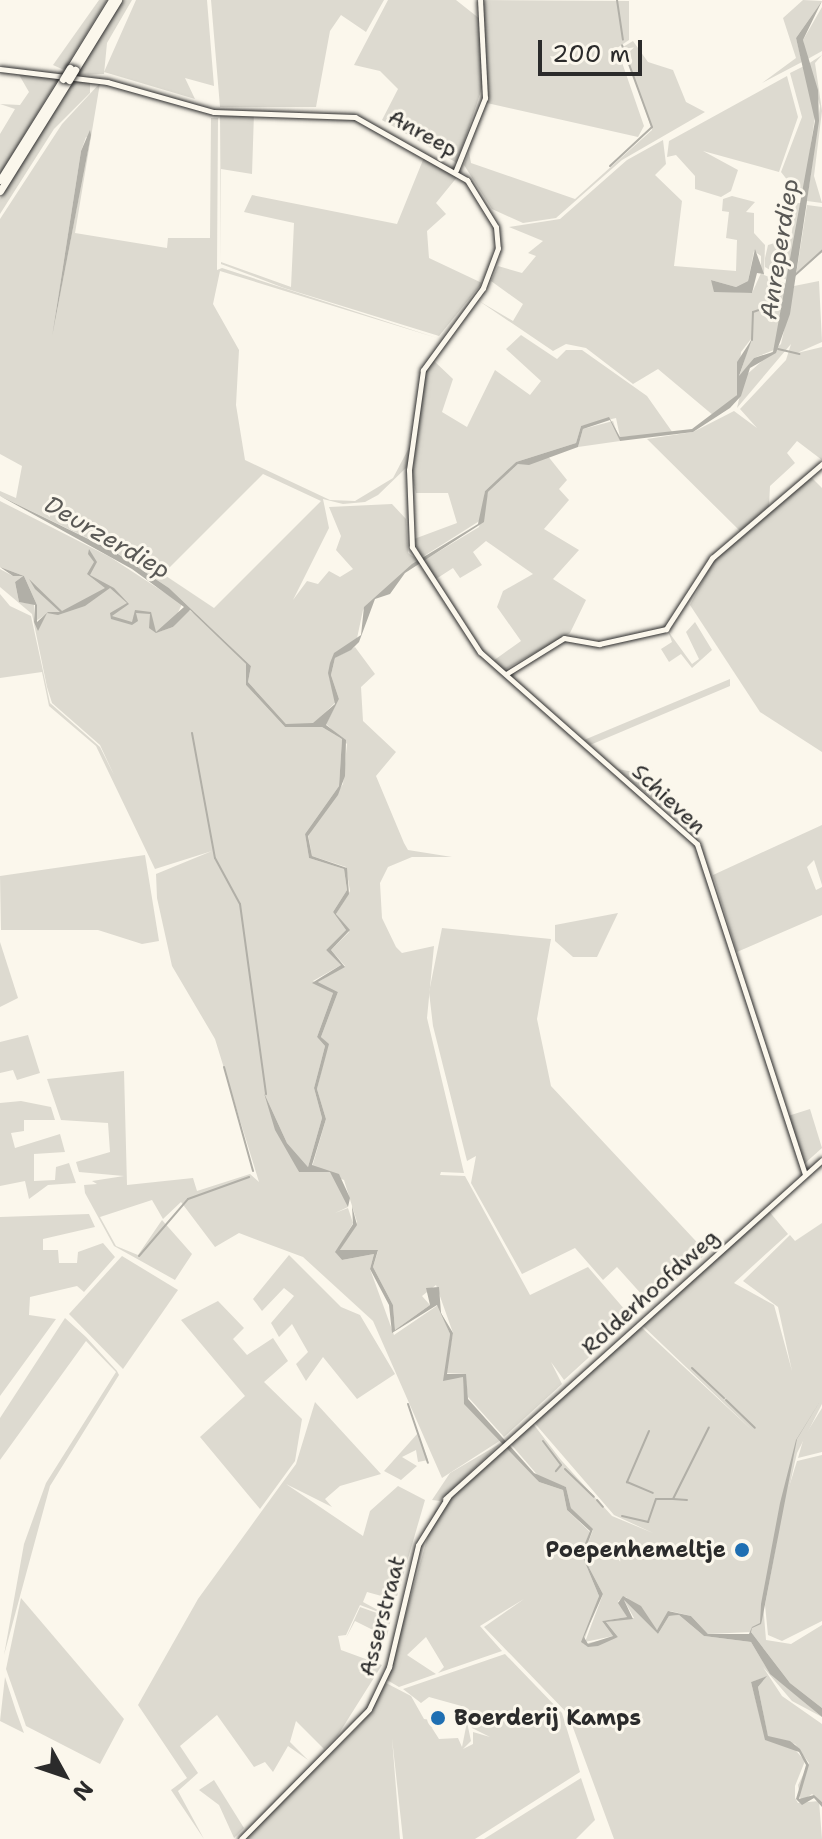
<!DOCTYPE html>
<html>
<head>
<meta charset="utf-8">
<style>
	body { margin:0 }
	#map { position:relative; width:822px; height:1839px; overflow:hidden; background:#fbf7ec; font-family:"Shantell Sans",sans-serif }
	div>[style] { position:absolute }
	.green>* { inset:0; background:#dddad0 }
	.water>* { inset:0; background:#b1afa7 }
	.stream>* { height:2px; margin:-1px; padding:0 1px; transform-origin:1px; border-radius:1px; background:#b1afa7 }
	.roads { filter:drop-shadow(0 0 2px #2b2b2b) drop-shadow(0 0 2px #2b2b2b) }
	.secondary>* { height:5px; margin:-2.5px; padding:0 2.5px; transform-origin:2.5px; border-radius:2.5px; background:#fbf7ec }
	.highway>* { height:7px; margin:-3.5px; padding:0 3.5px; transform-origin:3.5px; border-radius:3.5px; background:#fbf7ec }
	.bridges { filter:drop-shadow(0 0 2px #2b2b2b) drop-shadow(0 0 2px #2b2b2b) }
	.highway-bridge>* { height:7px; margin:-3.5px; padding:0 3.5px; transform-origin:3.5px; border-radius:3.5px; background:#fbf7ec }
	.dots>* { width:22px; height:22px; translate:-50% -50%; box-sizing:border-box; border:4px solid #fbf7ec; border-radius:50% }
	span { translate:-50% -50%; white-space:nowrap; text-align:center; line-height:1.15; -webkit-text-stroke:6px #fbf7ec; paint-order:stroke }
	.street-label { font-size:22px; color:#2b2b2b }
	.poi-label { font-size:22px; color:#2b2b2b; font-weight:700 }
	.right { translate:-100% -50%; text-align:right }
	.left { translate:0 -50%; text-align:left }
	.water-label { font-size:24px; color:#5a5956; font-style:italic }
	.north { position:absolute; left:24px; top:1735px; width:80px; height:80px; -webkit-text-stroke:6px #fbf7ec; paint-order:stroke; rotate:130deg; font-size:22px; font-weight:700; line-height:32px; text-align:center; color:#2b2b2b }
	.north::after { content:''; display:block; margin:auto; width:28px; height:36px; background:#2b2b2b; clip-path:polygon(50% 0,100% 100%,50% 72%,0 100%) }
	.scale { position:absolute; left:538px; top:40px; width:104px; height:36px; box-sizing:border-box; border:4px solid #2b2b2b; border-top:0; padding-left:10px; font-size:24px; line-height:28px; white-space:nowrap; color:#2b2b2b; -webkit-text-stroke:6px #fbf7ec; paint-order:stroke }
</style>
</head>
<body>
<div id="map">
	<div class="green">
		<div style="clip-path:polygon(99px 0,107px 0,64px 70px,53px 65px)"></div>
		<div style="clip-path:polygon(123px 0,132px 0,107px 43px,104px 74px,79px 75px,90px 82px,90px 93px,54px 129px,0 214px,0 199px)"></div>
		<div style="clip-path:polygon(136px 0,207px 0,214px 86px,185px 78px,195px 99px,104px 72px)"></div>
		<div style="clip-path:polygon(211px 0,384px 0,366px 32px,341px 15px,330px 31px,316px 107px,220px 107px)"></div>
		<div style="clip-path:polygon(388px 0,456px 0,480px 19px,484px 82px,457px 163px,382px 120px,398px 89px,380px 71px,354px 65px)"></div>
		<div style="clip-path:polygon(483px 0,629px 1px,629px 40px,617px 48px,644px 126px,638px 137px,487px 103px)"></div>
		<div style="clip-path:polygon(803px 0,822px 1px,796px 38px,802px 62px,762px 83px,796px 58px,783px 18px)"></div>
		<div style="clip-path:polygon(822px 7px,822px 51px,806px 60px,803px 40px)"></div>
		<div style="clip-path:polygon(633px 41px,648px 62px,673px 70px,686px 102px,705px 112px,622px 160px,556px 218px,523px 223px,492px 209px,464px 165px,469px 152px,471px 163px,575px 199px,652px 130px,623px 47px)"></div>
		<div style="clip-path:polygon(822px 55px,815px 63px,822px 111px,814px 176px,822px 203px,807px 201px,820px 106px,808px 64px)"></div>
		<div style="clip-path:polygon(804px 66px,816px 109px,803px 200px,781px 172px,802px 117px,790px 73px)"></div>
		<div style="clip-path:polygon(18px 73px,60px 76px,0 174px,0 134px,15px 109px,0 104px,20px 105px,29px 92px)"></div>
		<div style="clip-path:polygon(787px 76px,798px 117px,779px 172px,703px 151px,738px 170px,731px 191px,721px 197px,695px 189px,695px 176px,676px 155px,667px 157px,669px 141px)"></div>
		<div style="clip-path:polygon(evenodd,100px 83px,75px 233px,167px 248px,168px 238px,210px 238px,211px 118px,218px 118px,217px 270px,222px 268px,437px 338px,220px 271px,213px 304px,239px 350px,236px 405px,245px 460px,330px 500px,355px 501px,393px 478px,412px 442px,408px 466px,378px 495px,365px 502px,343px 504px,323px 499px,329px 528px,293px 600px,307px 581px,318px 584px,329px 571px,340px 577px,353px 569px,336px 550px,341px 536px,329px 507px,392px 504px,406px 519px,408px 553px,418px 560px,363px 610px,356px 643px,334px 654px,329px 676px,336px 702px,313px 724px,286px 724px,248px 682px,251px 666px,169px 588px,114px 551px,0 496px,0 491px,16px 498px,22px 466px,0 454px,0 219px,62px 124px,100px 83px,86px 137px,90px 139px,52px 337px,81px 151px,86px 137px,100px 83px,263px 474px,321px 501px,214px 608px,163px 574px,263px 474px)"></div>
		<div style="clip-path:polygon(254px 113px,252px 174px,221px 169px,221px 262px,291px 287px,294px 223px,244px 212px,252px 195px,397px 224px,425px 155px,458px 176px,436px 203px,446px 214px,427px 231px,429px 258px,482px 283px,439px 336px,284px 288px,221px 264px,220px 115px)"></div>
		<div style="clip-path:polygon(evenodd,663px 140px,666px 164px,655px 175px,682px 201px,674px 266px,736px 271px,737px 240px,726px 238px,729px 212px,722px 211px,723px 199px,732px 196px,755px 202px,746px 212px,754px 213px,754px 233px,765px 245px,764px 275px,789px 285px,774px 350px,754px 358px,739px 377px,751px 339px,741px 352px,737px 395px,714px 416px,658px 369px,633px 384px,586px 348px,566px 344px,553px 351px,479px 301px,513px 321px,523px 304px,491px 281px,498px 266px,522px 273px,536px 256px,528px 253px,543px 241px,509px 227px,560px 219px,627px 160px,663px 140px,754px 251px,761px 256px,761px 273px,752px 293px,717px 291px,711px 280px,736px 287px,748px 281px,754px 251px)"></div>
		<div style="clip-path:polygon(796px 203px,802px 203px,790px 282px,765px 267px,765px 258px,768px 245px,791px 238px)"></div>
		<div style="clip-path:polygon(807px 205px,822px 207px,822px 252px,796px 275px)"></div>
		<div style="clip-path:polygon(819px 281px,822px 342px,797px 353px,822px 347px,822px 460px,797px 441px,787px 453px,795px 463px,770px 486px,769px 506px,740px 531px,647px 439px,693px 432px,734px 411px,757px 428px,740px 409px,786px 360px,791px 344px,737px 408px,744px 377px,781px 344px,794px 286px)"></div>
		<div style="clip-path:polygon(521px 335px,557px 359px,566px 350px,582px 350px,647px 396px,673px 433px,620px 437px,616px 418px,581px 426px,576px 443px,516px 462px,485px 491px,481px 520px,421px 558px,414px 539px,457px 523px,448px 493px,416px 493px,412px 477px,426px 365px,433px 360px,453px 379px,442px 412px,467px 427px,495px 370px,530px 395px,541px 381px,506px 349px)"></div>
		<div style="clip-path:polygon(613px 421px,620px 441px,578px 447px,583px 429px)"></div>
		<div style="clip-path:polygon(547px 455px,567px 480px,559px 489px,569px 500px,544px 529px,579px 550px,553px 579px,586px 600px,570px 633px,504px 670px,493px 661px,521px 641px,497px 607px,503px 591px,533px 574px,486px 541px,473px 552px,482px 565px,460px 578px,453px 568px,436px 579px,423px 561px,479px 527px,488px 492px,518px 464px)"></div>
		<div style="clip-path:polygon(811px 477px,822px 488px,822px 752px,760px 712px,690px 605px,713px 561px)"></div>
		<div style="clip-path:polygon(0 501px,110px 557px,182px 604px,172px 625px,158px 632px,173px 627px,187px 609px,200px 617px,246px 664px,246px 685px,285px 727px,322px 727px,342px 739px,339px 786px,305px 834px,309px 858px,344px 869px,347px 890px,333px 912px,346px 930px,326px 950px,341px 965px,313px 981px,333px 993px,317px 1037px,325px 1046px,314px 1088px,322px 1118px,308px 1167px,287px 1143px,264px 1093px,299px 1172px,328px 1171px,339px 1180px,348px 1207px,335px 1213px,348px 1208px,353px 1223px,336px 1253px,342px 1260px,374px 1254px,370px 1269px,394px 1335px,438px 1305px,450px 1334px,445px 1378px,463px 1377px,464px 1403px,501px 1440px,442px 1478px,373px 1321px,303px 1257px,239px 1233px,215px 1247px,181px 1202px,163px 1219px,152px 1200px,100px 1217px,116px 1246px,138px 1255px,162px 1220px,192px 1254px,175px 1280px,114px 1246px,85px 1193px,84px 1185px,97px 1184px,92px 1181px,124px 1176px,79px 1172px,76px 1162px,110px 1152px,108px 1123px,61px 1120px,47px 1079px,124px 1071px,127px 1185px,193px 1178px,197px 1191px,250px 1174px,259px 1182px,215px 1039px,172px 966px,157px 898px,156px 874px,212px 851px,155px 869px,96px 746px,49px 706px,42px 672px,0 678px,0 594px,10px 606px,31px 616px,50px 703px,100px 747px,114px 775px,100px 745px,52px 703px,47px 687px,32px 614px,0 587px,0 569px,13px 576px,23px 576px,15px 582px,19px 602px,34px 604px,34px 622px,37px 624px,41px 622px,45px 615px,36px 621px,37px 605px,24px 576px,0 567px)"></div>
		<div style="clip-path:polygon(695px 622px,712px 650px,692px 668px,681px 654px,669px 662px,661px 649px,672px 642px,668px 631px,692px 664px,699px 659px,686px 632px)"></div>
		<div style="clip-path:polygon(355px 647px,375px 674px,361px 687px,363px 721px,396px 752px,376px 776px,404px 843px,408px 850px,452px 857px,412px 857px,388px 867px,380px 883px,382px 918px,396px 947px,402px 953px,434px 946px,427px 1018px,464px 1173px,441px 1172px,440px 1175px,465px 1176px,530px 1295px,588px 1267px,632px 1318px,564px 1380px,551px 1362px,562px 1384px,504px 1437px,468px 1397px,465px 1374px,446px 1373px,453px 1333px,436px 1285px,422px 1296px,430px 1305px,395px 1330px,393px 1305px,373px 1267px,378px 1251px,340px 1250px,357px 1222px,344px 1180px,312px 1167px,326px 1119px,317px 1089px,328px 1044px,321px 1037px,338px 992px,318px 982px,345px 966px,331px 950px,349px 932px,336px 914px,350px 891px,346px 867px,312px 856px,308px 834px,343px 784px,347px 744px,326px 724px,339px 699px,331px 675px,335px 658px)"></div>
		<div style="clip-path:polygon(730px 679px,730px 686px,590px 745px,584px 740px)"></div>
		<div style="clip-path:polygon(617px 769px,647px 774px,671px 795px,655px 801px)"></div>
		<div style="clip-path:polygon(822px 825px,822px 885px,814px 860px,807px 867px,816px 890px,822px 887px,822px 915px,737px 952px,713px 875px)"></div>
		<div style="clip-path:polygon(145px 855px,159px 941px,142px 944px,98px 930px,1px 930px,0 876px)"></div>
		<div style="clip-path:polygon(618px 913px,597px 957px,573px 957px,555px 941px,555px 925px)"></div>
		<div style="clip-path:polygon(442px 928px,551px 939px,537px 1019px,551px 1086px,707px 1253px,655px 1298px,644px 1297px,617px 1267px,603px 1280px,575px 1248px,522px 1274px,471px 1183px,476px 1156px,467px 1161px,433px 1026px,429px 992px)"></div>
		<div style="clip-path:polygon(0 942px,18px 998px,0 1007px)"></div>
		<div style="clip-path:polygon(28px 1035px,40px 1073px,17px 1080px,13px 1070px,0 1073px,0 1042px)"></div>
		<div style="clip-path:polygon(21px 1101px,51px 1107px,55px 1120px,24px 1120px,24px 1131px,11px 1133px,15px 1148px,60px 1134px,65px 1152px,34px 1154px,34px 1181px,55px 1180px,56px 1167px,69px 1163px,76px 1183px,48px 1185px,29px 1199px,25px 1181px,0 1186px,0 1103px)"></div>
		<div style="clip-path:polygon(810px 1109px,822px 1148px,803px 1165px,788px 1116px)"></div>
		<div style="clip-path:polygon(768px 1210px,788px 1234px,734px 1283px,774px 1305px,792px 1371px,778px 1307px,743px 1281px,790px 1235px,795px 1241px,822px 1223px,822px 1404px,797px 1453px,763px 1603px,766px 1640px,791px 1644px,822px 1625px,822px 1708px,790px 1683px,751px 1632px,708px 1634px,691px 1616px,670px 1611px,657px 1630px,626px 1597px,618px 1601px,627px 1617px,602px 1621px,613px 1636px,585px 1642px,603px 1594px,583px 1556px,593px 1530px,571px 1508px,566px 1487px,540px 1478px,509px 1442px,531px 1421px,561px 1460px,612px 1516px,653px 1533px,614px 1515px,532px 1420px,640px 1326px,754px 1432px,642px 1325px)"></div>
		<div style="clip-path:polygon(89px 1214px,95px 1227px,43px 1239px,43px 1250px,58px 1250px,59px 1263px,77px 1263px,78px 1252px,103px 1243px,115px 1257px,84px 1292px,77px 1286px,30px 1297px,29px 1315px,56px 1319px,0 1396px,0 1217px)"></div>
		<div style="clip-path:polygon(289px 1255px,341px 1307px,360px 1315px,395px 1374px,357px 1399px,323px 1357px,306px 1381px,296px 1364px,308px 1352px,292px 1324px,279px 1337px,271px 1323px,294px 1296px,284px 1288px,262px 1311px,253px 1299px)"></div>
		<div style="clip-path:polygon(122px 1256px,178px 1290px,123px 1369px,69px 1314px)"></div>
		<div style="clip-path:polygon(218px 1301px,244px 1328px,233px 1339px,247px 1355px,273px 1338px,288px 1361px,264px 1382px,302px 1419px,295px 1461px,260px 1509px,200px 1437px,245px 1396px,181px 1320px)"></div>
		<div style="clip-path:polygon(65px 1318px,86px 1337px,117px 1371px,119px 1375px,50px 1486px,4px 1655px,24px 1544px,46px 1483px,116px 1372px,86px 1341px,0 1460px,0 1418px)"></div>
		<div style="clip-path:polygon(315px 1402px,381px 1474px,340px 1486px,325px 1499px,332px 1507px,286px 1484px,363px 1536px,370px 1511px,398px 1486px,425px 1500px,396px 1600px,367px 1592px,363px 1602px,389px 1616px,360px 1605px,346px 1635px,338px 1636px,341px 1650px,382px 1665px,338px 1735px,324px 1749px,296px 1721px,290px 1742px,308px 1760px,288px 1746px,273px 1772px,265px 1762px,254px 1767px,217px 1715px,180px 1746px,198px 1773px,178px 1791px,204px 1839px,171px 1790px,187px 1778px,138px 1705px,198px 1599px,296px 1464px)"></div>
		<div style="clip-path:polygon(822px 1408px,822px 1452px,798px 1458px,804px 1437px)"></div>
		<div style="clip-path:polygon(418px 1433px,428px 1460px,418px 1462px,416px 1450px,402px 1457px,417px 1466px,401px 1480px,384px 1471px)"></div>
		<div style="clip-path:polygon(501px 1443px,440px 1501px,432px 1500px,450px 1473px)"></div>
		<div style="clip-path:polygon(506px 1445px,539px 1482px,563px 1490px,567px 1510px,590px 1532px,581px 1553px,599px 1596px,583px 1644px,618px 1637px,606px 1622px,634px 1618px,624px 1600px,658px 1634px,669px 1616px,679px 1615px,704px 1636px,751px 1642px,769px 1672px,822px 1717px,792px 1701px,763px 1667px,782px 1696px,822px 1724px,822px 1802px,812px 1794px,801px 1802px,798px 1785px,809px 1763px,795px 1744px,768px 1737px,758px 1687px,766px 1677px,751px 1682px,766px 1740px,791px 1745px,805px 1761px,795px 1786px,795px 1798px,798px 1803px,819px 1801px,822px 1839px,614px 1839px,568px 1714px,484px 1627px,524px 1599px,480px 1626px,502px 1651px,438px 1673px,444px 1667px,426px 1637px,407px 1655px,436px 1674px,399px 1687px,387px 1680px,435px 1511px)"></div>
		<div style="clip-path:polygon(822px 1455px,822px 1621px,782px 1641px,768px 1635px,765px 1605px,784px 1503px,797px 1461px)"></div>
		<div style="clip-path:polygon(21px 1598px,124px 1719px,100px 1764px,26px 1726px,6px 1669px)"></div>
		<div style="clip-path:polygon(360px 1607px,391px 1618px,387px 1637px,355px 1621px,346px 1638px)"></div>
		<div style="clip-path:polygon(505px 1654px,562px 1713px,580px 1772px,475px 1839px,403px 1839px,392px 1738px,400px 1839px,244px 1839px,360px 1725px,386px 1683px,411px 1696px,424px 1719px,437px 1721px,432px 1728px,439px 1739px,458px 1738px,462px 1747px,467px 1722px,471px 1741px,463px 1749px,473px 1744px,473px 1732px,490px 1737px,472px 1728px,465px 1707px,429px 1697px,421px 1703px,403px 1689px)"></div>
		<div style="clip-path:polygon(5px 1677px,16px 1711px,24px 1733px,0 1721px)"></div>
		<div style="clip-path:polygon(581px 1778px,595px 1820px,576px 1839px,484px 1839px)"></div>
		<div style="clip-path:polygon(214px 1780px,244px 1828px,234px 1838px,219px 1805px,199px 1790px)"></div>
	</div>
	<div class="water">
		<div style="clip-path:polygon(822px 1px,803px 40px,818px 90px,819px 121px,790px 314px,776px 353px,750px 368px,741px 396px,730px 408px,693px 432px,620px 441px,610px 420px,583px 429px,578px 447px,529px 465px,518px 464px,488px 492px,484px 522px,405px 573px,390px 594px,375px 599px,359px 642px,351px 650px,335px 658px,331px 675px,339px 699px,326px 725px,346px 740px,345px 776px,338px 795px,308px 836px,312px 856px,347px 868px,349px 894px,336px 914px,350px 930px,331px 950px,345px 967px,318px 982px,338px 992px,321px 1037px,329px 1044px,317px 1089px,326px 1119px,312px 1165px,339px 1174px,350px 1198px,348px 1207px,330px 1172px,299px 1172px,275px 1130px,264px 1093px,287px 1143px,308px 1167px,322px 1118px,314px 1088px,325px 1046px,317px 1037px,333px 993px,312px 983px,341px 965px,326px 950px,346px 930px,333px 912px,347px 890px,344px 869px,309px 858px,305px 834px,339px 786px,342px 739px,322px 727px,285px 727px,246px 685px,246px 664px,190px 610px,173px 627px,156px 633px,149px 628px,150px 614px,136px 613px,138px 621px,132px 625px,111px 619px,110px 613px,127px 603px,110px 588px,85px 606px,58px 615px,47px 613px,38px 631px,34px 622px,35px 605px,19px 602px,15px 582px,23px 576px,13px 576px,0 567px,24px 576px,37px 605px,37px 622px,48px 612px,60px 612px,35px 589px,29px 579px,62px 611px,105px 588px,87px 574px,94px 562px,88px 554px,89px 549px,97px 562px,90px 575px,114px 588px,129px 604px,112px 616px,132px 622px,135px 610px,151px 612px,156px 632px,184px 607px,132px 569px,0 496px,115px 552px,169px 588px,251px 666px,248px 682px,286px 724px,313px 723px,335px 704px,328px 673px,330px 663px,334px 653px,361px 635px,364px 607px,412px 564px,478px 524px,485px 491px,516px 462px,576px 443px,581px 426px,609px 417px,620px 437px,692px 429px,737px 395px,737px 362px,752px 339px,739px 376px,754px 358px,773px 352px,815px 121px,796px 38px)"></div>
		<div style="clip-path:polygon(90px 130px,91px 135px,52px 337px,81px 151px)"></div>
		<div style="clip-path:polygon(755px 249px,764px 274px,757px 273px,752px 293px,714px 292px,711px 280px,736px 287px,748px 281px)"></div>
		<div style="clip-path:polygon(352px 1206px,357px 1225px,340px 1250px,378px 1250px,373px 1267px,393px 1305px,395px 1330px,430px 1305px,426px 1288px,439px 1287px,441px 1313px,453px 1333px,447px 1374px,466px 1374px,468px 1399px,534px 1473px,566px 1487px,571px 1508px,593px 1529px,583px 1556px,603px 1594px,584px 1637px,588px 1644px,613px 1636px,602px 1621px,627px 1617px,618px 1603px,623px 1596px,641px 1606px,657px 1630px,668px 1611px,691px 1616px,708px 1634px,749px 1634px,752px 1627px,760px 1623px,761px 1604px,780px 1503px,796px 1440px,822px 1398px,797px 1439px,762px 1620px,761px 1624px,752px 1628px,751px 1632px,790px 1683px,822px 1708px,822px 1717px,770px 1674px,751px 1642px,704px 1636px,679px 1615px,669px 1616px,658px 1634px,624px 1600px,633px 1619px,606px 1622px,618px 1637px,598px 1646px,588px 1647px,581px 1642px,599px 1596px,581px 1553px,590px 1531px,567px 1510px,563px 1490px,539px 1482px,464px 1404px,463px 1377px,443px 1381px,450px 1334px,437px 1305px,392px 1333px,389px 1305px,370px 1269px,374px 1254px,342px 1260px,335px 1252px,353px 1224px)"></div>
		<div style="clip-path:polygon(767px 1676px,758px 1687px,768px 1736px,790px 1741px,800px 1749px,809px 1765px,799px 1799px,814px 1795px,822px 1802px,822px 1807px,814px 1798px,802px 1805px,796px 1799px,806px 1765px,799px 1752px,765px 1740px,751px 1682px)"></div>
	</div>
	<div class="stream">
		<div style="left:617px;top:0;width:40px;rotate:81.5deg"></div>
		<div style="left:610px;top:166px;width:57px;rotate:-42.9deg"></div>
		<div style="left:652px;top:127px;width:87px;rotate:-110.1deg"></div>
		<div style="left:794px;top:276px;width:38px;rotate:-42deg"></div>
		<div style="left:752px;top:340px;width:28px;rotate:-88deg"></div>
		<div style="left:753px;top:312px;width:18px;rotate:-19deg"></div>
		<div style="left:770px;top:306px;width:27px;rotate:-86deg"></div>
		<div style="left:778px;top:349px;width:22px;rotate:13deg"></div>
		<div style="left:192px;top:733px;width:127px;rotate:79.6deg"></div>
		<div style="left:215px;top:858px;width:52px;rotate:61.5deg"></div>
		<div style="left:240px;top:904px;width:192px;rotate:82.2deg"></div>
		<div style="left:224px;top:1067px;width:108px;rotate:74.4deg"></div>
		<div style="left:139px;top:1256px;width:75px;rotate:-49.3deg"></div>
		<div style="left:188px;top:1199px;width:65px;rotate:-19.8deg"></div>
		<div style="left:692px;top:1368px;width:44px;rotate:43.2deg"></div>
		<div style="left:726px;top:1400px;width:40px;rotate:44deg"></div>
		<div style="left:408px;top:1404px;width:62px;rotate:71.3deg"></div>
		<div style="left:649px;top:1431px;width:56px;rotate:113.3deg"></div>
		<div style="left:627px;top:1482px;width:28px;rotate:23deg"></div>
		<div style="left:543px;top:1441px;width:30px;rotate:53deg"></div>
		<div style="left:561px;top:1465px;width:8px;rotate:130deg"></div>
		<div style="left:565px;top:1469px;width:40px;rotate:44deg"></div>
		<div style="left:673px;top:1499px;width:14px;rotate:4deg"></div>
		<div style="left:597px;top:1500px;width:9px;rotate:49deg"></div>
		<div style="left:622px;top:1516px;width:27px;rotate:13deg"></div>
		<div style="left:648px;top:1522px;width:24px;rotate:-71deg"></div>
		<div style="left:656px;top:1499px;width:17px"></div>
		<div style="left:673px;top:1499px;width:80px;rotate:-63.4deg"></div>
	</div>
	<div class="roads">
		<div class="secondary">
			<div style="left:0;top:69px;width:108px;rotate:6.9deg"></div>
			<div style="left:107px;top:82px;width:111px;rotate:15.7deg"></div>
			<div style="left:214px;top:112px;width:141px;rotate:2deg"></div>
			<div style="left:355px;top:117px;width:129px;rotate:29.4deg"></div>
			<div style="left:467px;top:180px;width:55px;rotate:58.3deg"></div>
			<div style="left:496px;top:227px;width:21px;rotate:85deg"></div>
			<div style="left:498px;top:248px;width:43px;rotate:110.6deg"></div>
			<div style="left:483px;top:288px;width:102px;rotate:126.2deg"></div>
			<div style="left:423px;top:370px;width:101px;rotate:98deg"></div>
			<div style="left:409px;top:470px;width:77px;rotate:87.8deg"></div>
			<div style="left:412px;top:547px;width:125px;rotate:57.1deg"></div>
			<div style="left:480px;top:652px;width:290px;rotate:41.5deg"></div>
			<div style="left:697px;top:844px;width:347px;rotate:71.9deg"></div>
			<div style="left:456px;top:170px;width:78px;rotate:-68.1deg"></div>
			<div style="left:485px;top:98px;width:98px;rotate:-92.9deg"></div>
			<div style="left:506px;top:674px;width:68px;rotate:-31.8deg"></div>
			<div style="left:564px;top:638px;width:36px;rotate:10deg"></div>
			<div style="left:599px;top:644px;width:69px;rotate:-12.6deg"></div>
			<div style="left:666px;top:629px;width:85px;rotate:-57.1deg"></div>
			<div style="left:712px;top:558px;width:145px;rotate:-40.5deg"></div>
			<div style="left:445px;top:1499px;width:507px;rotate:-41.96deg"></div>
			<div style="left:241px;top:1839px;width:182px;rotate:-45.4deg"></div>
			<div style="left:369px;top:1709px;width:47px;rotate:-64.5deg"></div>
			<div style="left:389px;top:1667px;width:125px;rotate:-76.6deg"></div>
			<div style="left:418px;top:1545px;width:57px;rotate:-58deg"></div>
		</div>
		<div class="highway">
			<div style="left:70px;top:68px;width:80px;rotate:-58.3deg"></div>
			<div style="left:75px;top:70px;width:82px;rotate:-58.4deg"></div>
			<div style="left:0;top:180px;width:119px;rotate:-58deg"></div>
			<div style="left:0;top:191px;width:131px;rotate:-58.1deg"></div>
		</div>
	</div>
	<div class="bridges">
		<div class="highway-bridge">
			<div style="left:63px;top:79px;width:13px;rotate:-58deg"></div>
			<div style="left:69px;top:80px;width:12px;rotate:-59deg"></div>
		</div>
	</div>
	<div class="dots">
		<div style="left:742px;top:1550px;background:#1f6fb2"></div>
		<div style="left:438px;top:1718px;background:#1f6fb2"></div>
	</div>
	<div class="street-label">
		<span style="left:423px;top:133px;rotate:29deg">Anreep</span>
		<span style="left:669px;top:799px;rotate:43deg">Schieven</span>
		<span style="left:650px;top:1292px;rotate:-42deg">Rolderhoofdweg</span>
		<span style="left:382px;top:1616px;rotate:-75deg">Asserstraat</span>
	</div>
	<div class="poi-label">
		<span class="right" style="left:726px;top:1550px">Poepenhemeltje</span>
		<span class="left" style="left:454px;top:1718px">Boerderij Kamps</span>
	</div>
	<div class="water-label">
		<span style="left:780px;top:249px;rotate:-81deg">Anreperdiep</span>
		<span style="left:107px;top:538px;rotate:30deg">Deurzerdiep</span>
	</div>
	<div class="north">N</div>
	<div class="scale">200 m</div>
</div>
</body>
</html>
